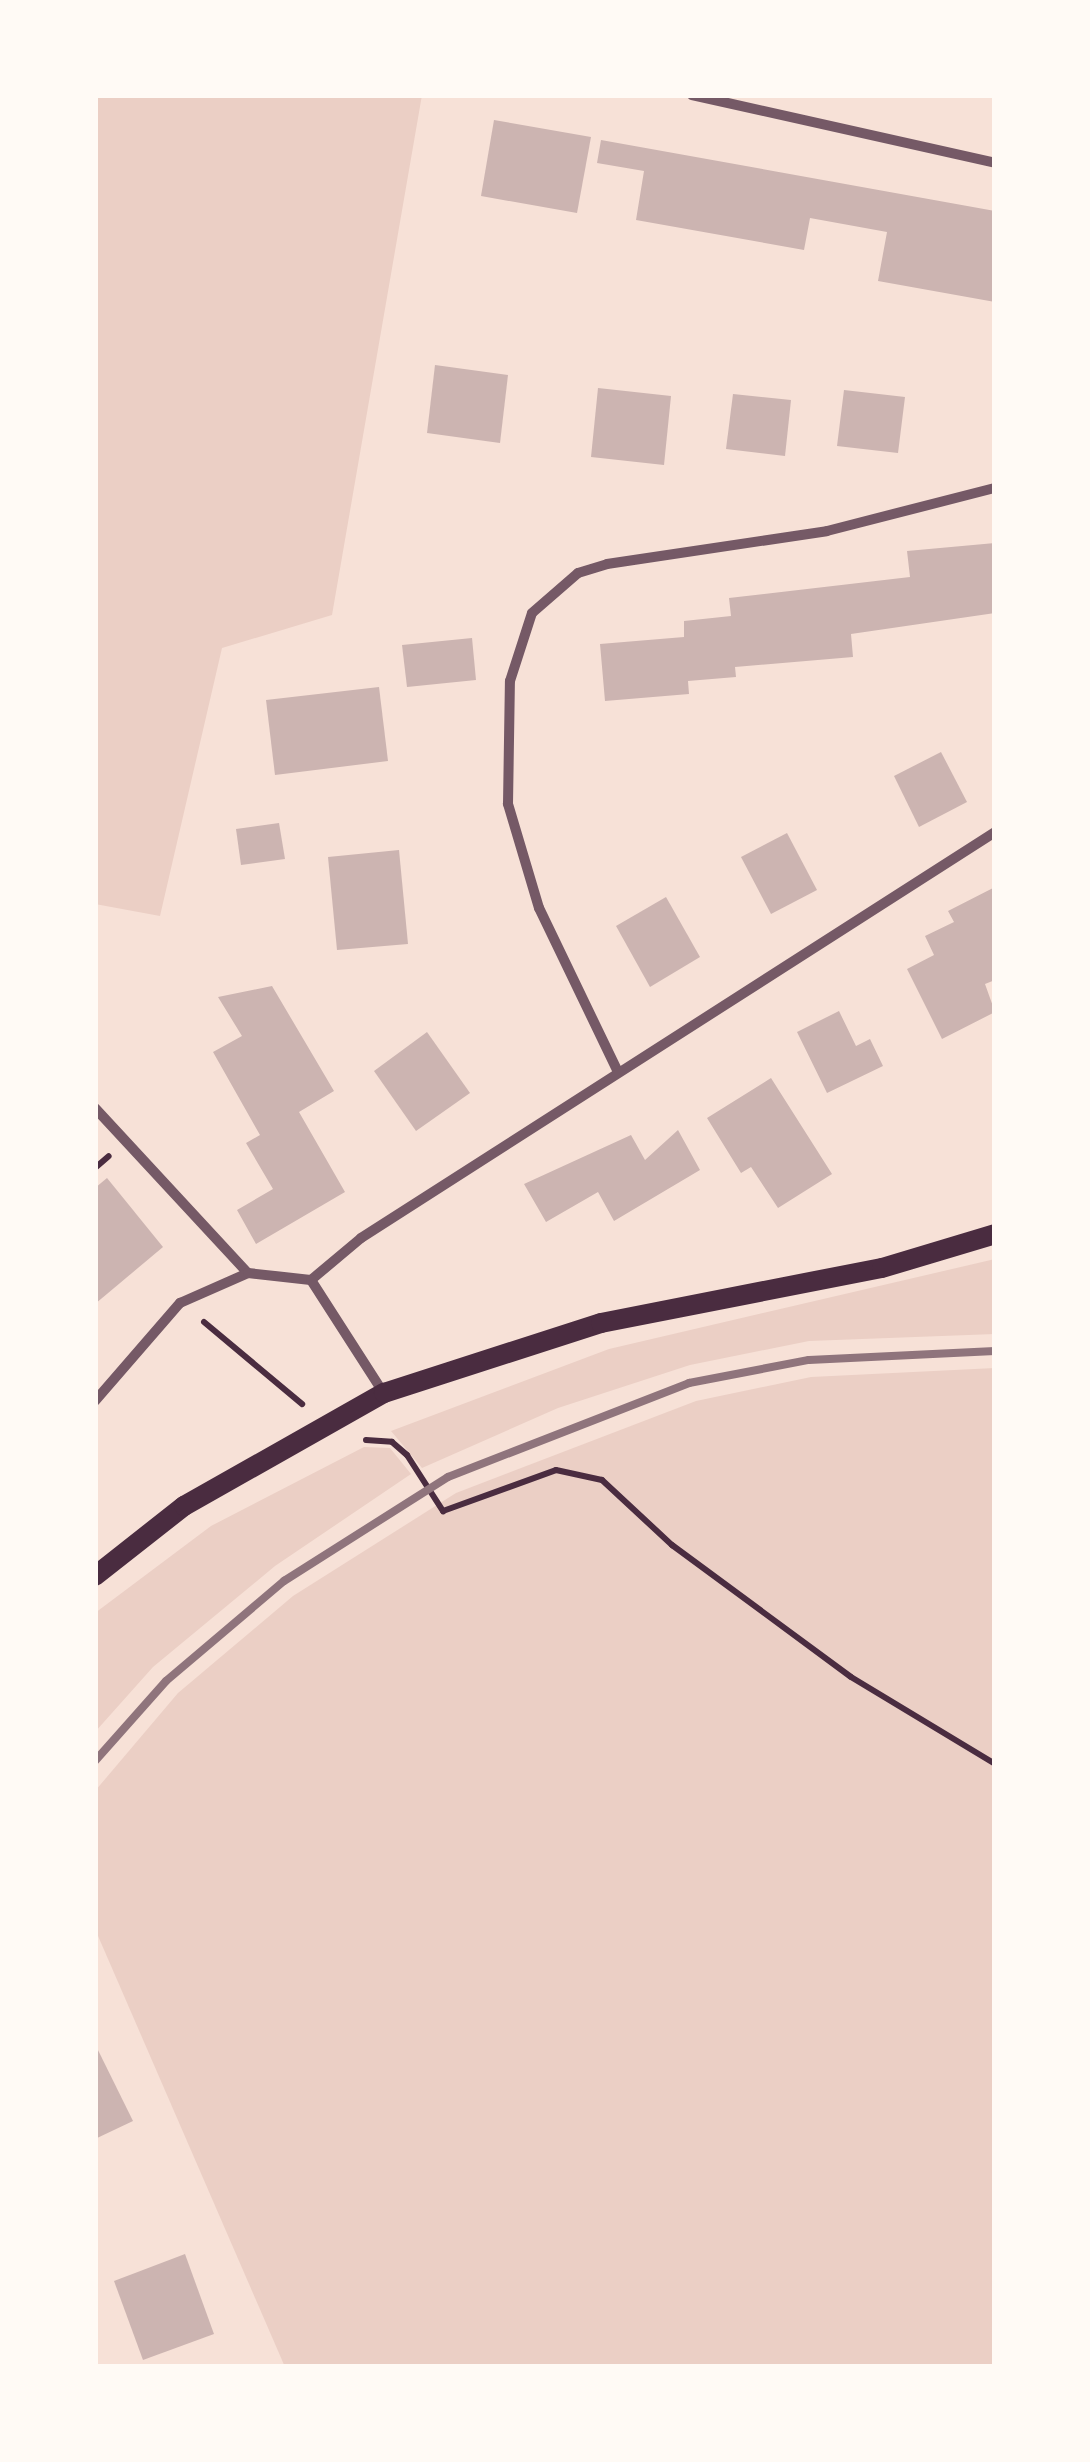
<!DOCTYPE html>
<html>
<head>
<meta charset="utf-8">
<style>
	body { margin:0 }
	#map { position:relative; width:1090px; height:2462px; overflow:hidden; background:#f7e1d7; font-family:Commissioner,sans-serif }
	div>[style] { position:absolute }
	.green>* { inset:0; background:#ebcfc5 }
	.building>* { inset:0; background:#ccb4b1 }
	.path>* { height:6px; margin:-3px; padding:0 3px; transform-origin:3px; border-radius:3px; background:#4a2c40 }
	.minor>* { height:10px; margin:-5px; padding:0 5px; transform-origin:5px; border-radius:5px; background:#755966 }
	.secondary>* { height:20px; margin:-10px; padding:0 10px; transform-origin:10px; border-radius:10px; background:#4a2c40 }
	.rail>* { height:8px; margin:-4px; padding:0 4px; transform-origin:4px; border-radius:4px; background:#8f747c }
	span { translate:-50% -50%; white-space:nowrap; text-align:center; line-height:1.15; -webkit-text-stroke:8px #fffaf5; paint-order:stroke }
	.frame { position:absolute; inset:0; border:98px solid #fffaf5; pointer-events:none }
</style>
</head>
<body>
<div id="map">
	<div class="green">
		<div style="clip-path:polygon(95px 95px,422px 95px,332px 615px,222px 648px,160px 916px,95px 904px)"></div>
		<div style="clip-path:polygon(995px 1259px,995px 1334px,809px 1341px,690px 1365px,558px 1408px,422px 1468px,391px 1431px,609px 1349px)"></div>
		<div style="clip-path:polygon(995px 1368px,995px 2367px,285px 2367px,95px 1929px,95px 1791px,178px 1693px,293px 1596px,456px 1493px,696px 1401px,811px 1377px)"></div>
		<div style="clip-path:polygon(364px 1447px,390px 1448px,411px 1474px,275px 1566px,153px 1667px,95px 1732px,95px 1613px,211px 1526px)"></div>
	</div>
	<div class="building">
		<div style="clip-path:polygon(494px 120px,591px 137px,577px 213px,481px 196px)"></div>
		<div style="clip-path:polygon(601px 140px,995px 211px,995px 302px,878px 281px,887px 232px,810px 218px,804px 250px,636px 220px,644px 171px,597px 163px)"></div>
		<div style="clip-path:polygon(435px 365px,508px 375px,500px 443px,427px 433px)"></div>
		<div style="clip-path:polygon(598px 388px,671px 396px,664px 465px,591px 457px)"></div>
		<div style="clip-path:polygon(844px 390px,905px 397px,898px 453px,837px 446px)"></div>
		<div style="clip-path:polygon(733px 394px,791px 400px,785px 456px,726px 449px)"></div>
		<div style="clip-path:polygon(995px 543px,995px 613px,851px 634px,853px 657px,735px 667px,736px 677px,688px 681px,689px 694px,605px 701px,600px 644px,684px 637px,684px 621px,731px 616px,729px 598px,910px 577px,907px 551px)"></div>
		<div style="clip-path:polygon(472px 638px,476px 680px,407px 687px,402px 645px)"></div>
		<div style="clip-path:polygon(379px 687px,388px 761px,275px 775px,266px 700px)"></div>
		<div style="clip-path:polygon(941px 752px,967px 802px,919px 827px,894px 776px)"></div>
		<div style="clip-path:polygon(279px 823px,285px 859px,241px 865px,236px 829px)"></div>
		<div style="clip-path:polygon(787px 833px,817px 890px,771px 914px,741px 857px)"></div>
		<div style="clip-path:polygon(399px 850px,408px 944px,337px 950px,328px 857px)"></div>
		<div style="clip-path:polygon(995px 887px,995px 980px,985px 984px,995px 1012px,942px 1039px,907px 969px,934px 955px,925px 936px,954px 922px,948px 911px)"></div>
		<div style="clip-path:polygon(666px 897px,700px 957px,650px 987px,616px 926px)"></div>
		<div style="clip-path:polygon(272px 986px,334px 1091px,299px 1112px,345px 1192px,256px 1244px,237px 1210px,273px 1189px,246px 1143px,260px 1135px,213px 1052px,242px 1036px,218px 997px)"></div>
		<div style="clip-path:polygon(839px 1011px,856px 1046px,870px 1039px,883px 1066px,827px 1093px,797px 1032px)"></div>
		<div style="clip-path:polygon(427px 1032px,470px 1093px,416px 1131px,374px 1071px)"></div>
		<div style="clip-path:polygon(771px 1078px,832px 1174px,778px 1208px,751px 1167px,741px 1173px,707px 1118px)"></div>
		<div style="clip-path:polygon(678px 1130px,700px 1170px,614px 1221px,598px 1192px,546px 1222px,524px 1184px,631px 1135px,645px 1160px)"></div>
		<div style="clip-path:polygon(107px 1178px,163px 1247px,95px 1304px,95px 1188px)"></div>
		<div style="clip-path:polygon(95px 2044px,133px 2121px,95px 2139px)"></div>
		<div style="clip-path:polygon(185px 2254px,214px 2334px,143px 2360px,114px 2281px)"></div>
	</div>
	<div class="path">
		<div style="left:95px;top:1168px;width:18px;rotate:-41deg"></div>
		<div style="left:204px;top:1322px;width:128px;rotate:39.9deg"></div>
		<div style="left:366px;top:1440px;width:26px;rotate:4deg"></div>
		<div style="left:392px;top:1442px;width:20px;rotate:41deg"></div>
		<div style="left:407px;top:1455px;width:67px;rotate:57.3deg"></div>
		<div style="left:443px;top:1511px;width:120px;rotate:-19.9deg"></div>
		<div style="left:556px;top:1470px;width:47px;rotate:12.3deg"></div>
		<div style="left:602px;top:1480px;width:96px;rotate:42.9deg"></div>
		<div style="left:672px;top:1545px;width:222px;rotate:36.4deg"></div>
		<div style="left:851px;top:1677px;width:168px;rotate:31.1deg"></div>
	</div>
	<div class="minor">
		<div style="left:692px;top:95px;width:311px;rotate:12.6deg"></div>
		<div style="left:618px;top:1072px;width:182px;rotate:-115.7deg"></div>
		<div style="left:539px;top:908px;width:109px;rotate:-106.6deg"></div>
		<div style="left:508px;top:804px;width:123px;rotate:-89.1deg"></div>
		<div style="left:510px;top:681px;width:71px;rotate:-72.1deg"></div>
		<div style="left:532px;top:613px;width:61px;rotate:-41deg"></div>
		<div style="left:578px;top:573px;width:30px;rotate:-17deg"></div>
		<div style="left:607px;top:564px;width:222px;rotate:-8.5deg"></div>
		<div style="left:827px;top:531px;width:173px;rotate:-14.4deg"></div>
		<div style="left:95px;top:1108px;width:225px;rotate:47.2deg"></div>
		<div style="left:311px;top:1280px;width:65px;rotate:-40deg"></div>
		<div style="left:361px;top:1238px;width:753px;rotate:-32.63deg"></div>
		<div style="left:95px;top:1401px;width:130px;rotate:-49.1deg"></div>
		<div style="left:180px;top:1303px;width:74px;rotate:-23.8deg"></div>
		<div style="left:248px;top:1273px;width:63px;rotate:6.3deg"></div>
		<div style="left:311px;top:1280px;width:133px;rotate:57.3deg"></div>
	</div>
	<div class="secondary">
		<div style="left:95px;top:1576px;width:113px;rotate:-38.2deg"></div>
		<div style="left:184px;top:1506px;width:230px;rotate:-29.5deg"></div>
		<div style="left:384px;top:1393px;width:228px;rotate:-17.9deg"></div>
		<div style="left:601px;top:1323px;width:286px;rotate:-11.1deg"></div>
		<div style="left:882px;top:1268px;width:118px;rotate:-16.7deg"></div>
	</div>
	<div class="rail">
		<div style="left:95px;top:1761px;width:107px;rotate:-48.4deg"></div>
		<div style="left:166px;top:1681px;width:155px;rotate:-40.3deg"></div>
		<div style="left:284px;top:1581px;width:194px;rotate:-32.4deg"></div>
		<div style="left:448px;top:1477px;width:259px;rotate:-21.3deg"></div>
		<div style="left:689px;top:1383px;width:122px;rotate:-10.9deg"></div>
		<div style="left:809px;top:1360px;width:186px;rotate:-2.8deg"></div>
	</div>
	<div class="frame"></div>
</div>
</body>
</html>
